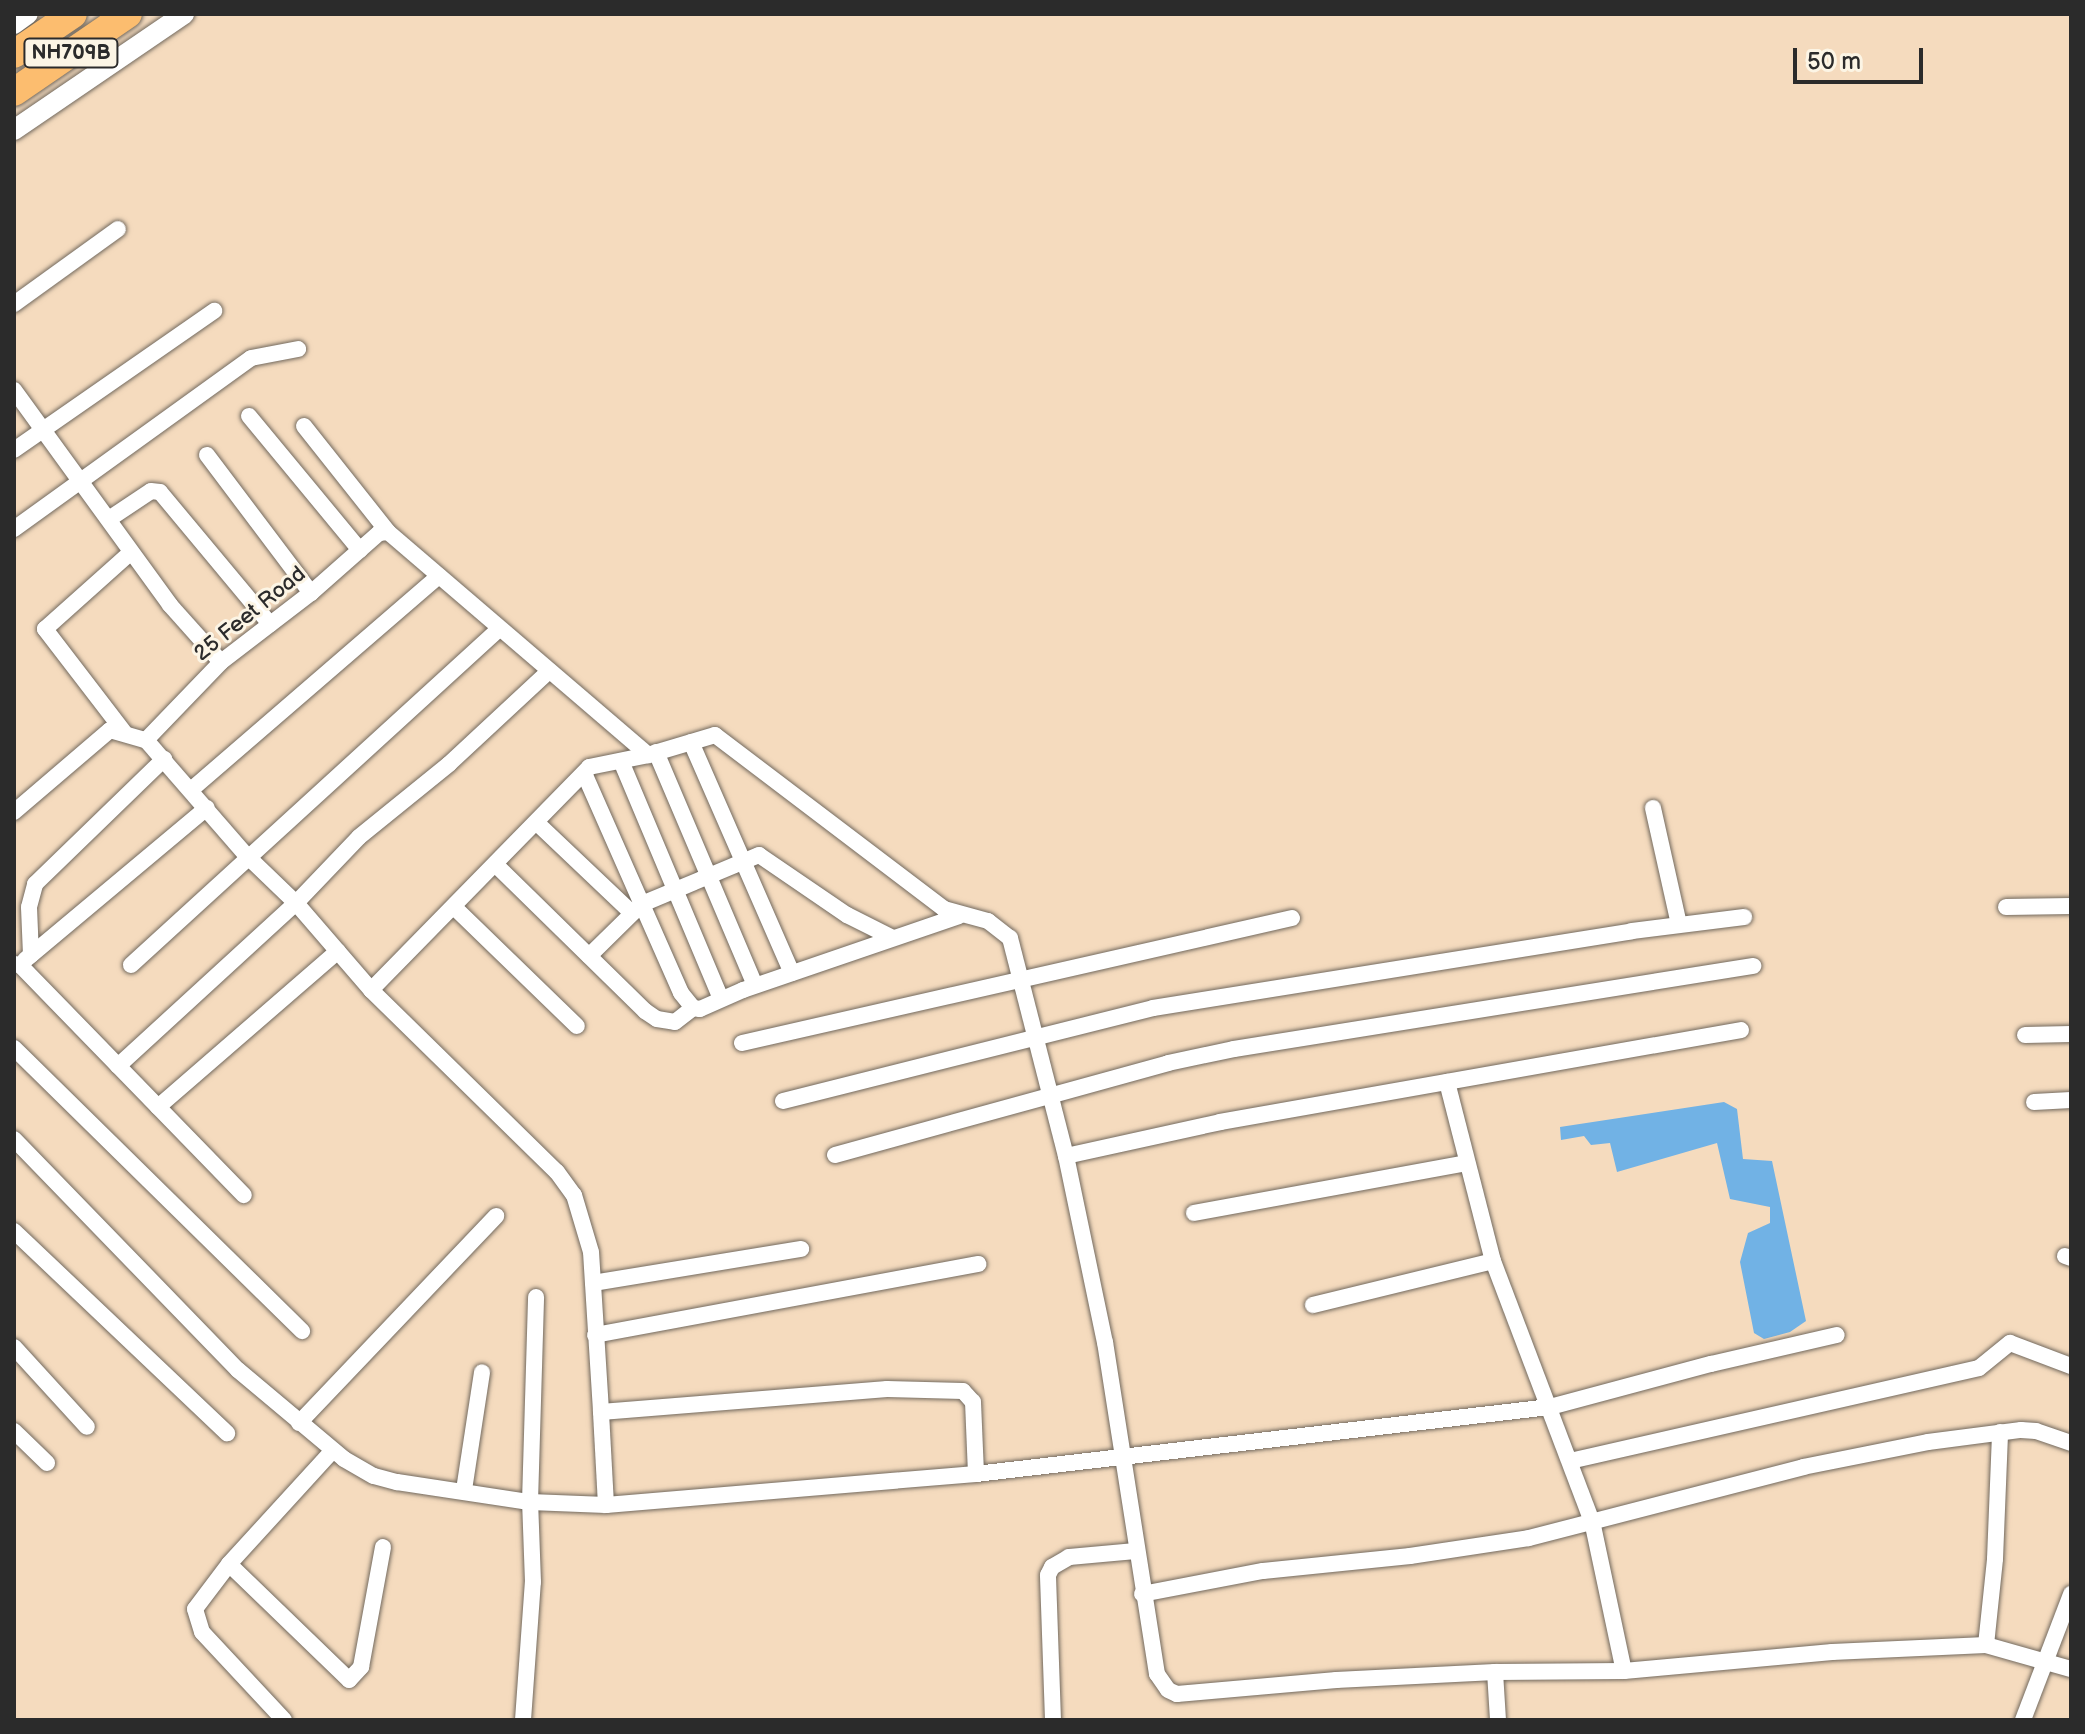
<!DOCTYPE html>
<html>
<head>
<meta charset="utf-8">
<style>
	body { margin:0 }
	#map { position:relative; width:2085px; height:1734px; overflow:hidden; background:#f5dbbe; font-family:"Balsamiq Sans",sans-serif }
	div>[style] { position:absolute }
	.water>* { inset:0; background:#71b2e5 }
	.roads { filter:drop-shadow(0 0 2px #72695e) drop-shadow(0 0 2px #72695e) }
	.minor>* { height:16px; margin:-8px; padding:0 8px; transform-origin:8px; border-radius:8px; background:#fff }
	.tertiary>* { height:20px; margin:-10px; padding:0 10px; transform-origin:10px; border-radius:10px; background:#fff }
	.motorway>* { height:28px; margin:-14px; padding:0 14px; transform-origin:14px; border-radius:14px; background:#fcbd6f }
	span { translate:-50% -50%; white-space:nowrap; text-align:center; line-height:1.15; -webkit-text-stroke:6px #fcf5e5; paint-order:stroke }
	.shield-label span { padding:2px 6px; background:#fcf5e5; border:2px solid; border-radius:6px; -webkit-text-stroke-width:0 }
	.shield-label { font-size:20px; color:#2b2b2b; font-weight:700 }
	.street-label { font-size:22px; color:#2b2b2b }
	.frame { position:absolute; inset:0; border:16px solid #2b2b2b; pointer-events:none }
	.scale { position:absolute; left:1793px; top:48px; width:130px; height:36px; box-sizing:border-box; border:4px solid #2b2b2b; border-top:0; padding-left:10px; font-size:24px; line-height:28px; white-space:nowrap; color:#2b2b2b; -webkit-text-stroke:6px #fcf5e5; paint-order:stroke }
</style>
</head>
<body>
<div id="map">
	<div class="water">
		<div style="clip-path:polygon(1724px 1102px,1737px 1109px,1743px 1159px,1772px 1161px,1806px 1321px,1790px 1332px,1764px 1339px,1754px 1333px,1740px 1262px,1748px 1233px,1770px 1223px,1770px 1207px,1730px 1199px,1717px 1143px,1617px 1172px,1610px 1143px,1591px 1145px,1584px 1136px,1561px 1140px,1560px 1127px)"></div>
	</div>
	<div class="roads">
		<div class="minor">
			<div style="left:14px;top:304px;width:128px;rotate:-35.8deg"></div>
			<div style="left:14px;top:390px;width:266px;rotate:54deg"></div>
			<div style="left:170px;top:605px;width:76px;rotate:48.2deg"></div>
			<div style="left:249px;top:416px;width:174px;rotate:50.4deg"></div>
			<div style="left:304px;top:426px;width:135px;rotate:51.6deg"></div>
			<div style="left:388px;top:532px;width:343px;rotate:40.6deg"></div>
			<div style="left:648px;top:755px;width:70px;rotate:-16.6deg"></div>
			<div style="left:715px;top:735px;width:288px;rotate:37.2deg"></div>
			<div style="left:944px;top:909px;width:46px;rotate:15.3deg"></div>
			<div style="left:988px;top:921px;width:28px;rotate:38deg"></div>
			<div style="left:1010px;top:938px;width:225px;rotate:75.6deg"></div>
			<div style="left:1066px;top:1156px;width:190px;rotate:78.2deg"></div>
			<div style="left:1105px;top:1342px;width:336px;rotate:81.1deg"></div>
			<div style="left:1157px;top:1674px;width:19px;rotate:55deg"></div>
			<div style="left:1168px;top:1690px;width:10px;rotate:24deg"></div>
			<div style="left:1177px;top:1694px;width:160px;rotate:-5deg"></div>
			<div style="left:1336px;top:1680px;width:159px;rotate:-2.9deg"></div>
			<div style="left:1495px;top:1672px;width:129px;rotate:-0.4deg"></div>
			<div style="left:1624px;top:1671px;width:209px;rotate:-5.2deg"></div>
			<div style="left:1832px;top:1652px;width:154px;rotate:-2.6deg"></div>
			<div style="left:1986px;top:1645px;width:88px;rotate:15.8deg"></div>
			<div style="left:14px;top:450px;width:244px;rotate:-34.8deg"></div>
			<div style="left:207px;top:455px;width:173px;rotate:53deg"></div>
			<div style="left:109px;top:519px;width:50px;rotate:-33.7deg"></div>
			<div style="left:151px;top:491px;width:9px;rotate:6deg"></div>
			<div style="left:160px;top:492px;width:172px;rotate:50.2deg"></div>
			<div style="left:14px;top:529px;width:292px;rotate:-35.8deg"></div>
			<div style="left:251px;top:358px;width:48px;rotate:-10.8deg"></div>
			<div style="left:124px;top:732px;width:130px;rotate:-127.5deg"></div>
			<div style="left:45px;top:629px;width:115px;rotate:-41.8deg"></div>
			<div style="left:146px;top:740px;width:108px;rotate:-46.1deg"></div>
			<div style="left:221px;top:662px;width:113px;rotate:-37.5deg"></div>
			<div style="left:311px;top:593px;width:91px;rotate:-41.4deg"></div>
			<div style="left:379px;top:533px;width:9px;rotate:-6deg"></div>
			<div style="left:691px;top:742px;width:252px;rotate:66.4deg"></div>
			<div style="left:656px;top:752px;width:253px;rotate:67deg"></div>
			<div style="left:621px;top:761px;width:258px;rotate:67.2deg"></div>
			<div style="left:584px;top:773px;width:240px;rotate:66.2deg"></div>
			<div style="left:681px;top:993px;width:19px;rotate:51deg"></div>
			<div style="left:693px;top:1008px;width:7px;rotate:8deg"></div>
			<div style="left:700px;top:1009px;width:47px;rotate:-23.8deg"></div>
			<div style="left:743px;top:990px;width:228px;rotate:-18.9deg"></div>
			<div style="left:192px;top:789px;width:326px;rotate:-40.8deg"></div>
			<div style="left:1653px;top:808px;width:119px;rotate:77.4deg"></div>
			<div style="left:14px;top:812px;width:126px;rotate:-40.5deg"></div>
			<div style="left:110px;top:730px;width:37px;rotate:16deg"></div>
			<div style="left:146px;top:740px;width:151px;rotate:49deg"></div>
			<div style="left:245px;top:854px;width:71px;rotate:43.9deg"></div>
			<div style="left:296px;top:903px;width:115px;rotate:49.2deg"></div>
			<div style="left:371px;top:990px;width:260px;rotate:44.4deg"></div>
			<div style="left:557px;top:1172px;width:29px;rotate:54deg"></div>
			<div style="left:574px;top:1195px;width:59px;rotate:73.4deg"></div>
			<div style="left:591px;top:1252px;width:160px;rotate:86.4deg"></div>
			<div style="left:537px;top:823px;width:131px;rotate:43.5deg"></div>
			<div style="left:496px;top:865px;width:209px;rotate:44.4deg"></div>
			<div style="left:645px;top:1011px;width:14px;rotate:34deg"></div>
			<div style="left:657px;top:1019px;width:18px;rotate:9deg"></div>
			<div style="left:675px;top:1022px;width:23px;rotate:-38deg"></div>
			<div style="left:454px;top:907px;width:171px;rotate:44.1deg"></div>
			<div style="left:2006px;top:907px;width:65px;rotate:-0.9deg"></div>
			<div style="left:31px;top:955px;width:48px;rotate:-92.4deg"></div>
			<div style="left:29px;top:907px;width:24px;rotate:-75deg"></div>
			<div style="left:35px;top:884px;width:180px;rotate:-44.1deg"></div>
			<div style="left:589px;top:956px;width:74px;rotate:-44.5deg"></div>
			<div style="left:642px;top:904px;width:127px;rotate:-22.7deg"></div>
			<div style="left:759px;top:855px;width:107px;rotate:34.3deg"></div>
			<div style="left:847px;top:915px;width:51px;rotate:26.6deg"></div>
			<div style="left:25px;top:960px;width:237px;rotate:-39.9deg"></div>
			<div style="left:14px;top:964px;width:6px;rotate:9deg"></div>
			<div style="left:20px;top:965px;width:321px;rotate:45.8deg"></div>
			<div style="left:131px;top:965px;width:497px;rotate:-42.4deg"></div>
			<div style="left:371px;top:990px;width:312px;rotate:-45.6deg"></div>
			<div style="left:589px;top:767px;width:60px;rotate:-11.5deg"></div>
			<div style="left:2025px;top:1035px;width:46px;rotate:-1.2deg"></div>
			<div style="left:742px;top:1043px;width:564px;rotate:-12.8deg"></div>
			<div style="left:14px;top:1048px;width:404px;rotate:44.5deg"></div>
			<div style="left:118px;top:1066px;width:241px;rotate:-42.5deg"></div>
			<div style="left:296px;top:903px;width:91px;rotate:-46.3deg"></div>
			<div style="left:359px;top:837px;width:116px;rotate:-39deg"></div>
			<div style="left:449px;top:764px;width:137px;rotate:-42.9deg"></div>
			<div style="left:1447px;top:1082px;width:185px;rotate:75.6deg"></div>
			<div style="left:1493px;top:1261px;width:278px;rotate:69.2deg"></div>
			<div style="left:1592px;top:1521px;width:153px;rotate:78deg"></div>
			<div style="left:783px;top:1101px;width:382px;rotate:-14.1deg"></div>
			<div style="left:1153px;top:1008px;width:485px;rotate:-9.1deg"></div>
			<div style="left:1632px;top:931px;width:113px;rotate:-7.1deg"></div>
			<div style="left:2034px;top:1102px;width:37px;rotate:-3deg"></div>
			<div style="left:158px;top:1107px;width:238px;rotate:-40.9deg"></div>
			<div style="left:14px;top:1139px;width:322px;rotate:45.9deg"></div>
			<div style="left:238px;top:1370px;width:138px;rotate:40deg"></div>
			<div style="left:344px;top:1459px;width:34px;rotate:30deg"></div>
			<div style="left:374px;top:1476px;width:24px;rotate:15deg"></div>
			<div style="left:397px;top:1482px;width:134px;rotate:8.6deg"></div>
			<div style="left:530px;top:1502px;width:76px;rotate:2.3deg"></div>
			<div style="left:606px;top:1505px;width:371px;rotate:-4.8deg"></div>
			<div style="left:976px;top:1474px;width:578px;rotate:-6.66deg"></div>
			<div style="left:1550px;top:1407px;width:167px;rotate:-15deg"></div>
			<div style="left:1711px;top:1364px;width:129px;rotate:-13deg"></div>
			<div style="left:835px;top:1155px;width:345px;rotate:-15.4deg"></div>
			<div style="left:1168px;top:1063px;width:67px;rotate:-12deg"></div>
			<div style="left:1234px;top:1049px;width:526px;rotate:-9.09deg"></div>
			<div style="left:1066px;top:1156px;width:158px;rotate:-12.4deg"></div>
			<div style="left:1220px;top:1122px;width:529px;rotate:-10.01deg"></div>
			<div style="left:1194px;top:1213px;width:277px;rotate:-10.4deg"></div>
			<div style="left:14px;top:1231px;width:294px;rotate:43.5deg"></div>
			<div style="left:2065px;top:1256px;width:6px;rotate:18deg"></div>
			<div style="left:593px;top:1283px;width:211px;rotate:-9.3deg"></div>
			<div style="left:1313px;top:1305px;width:185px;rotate:-13.7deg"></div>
			<div style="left:595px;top:1335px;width:390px;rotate:-10.5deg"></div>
			<div style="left:14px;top:1347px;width:108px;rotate:47.6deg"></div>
			<div style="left:299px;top:1423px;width:286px;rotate:-46.4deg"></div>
			<div style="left:14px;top:1431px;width:46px;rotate:44.1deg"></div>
			<div style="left:1570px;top:1461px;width:419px;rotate:-12.8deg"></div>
			<div style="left:1979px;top:1368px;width:40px;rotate:-39deg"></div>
			<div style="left:2010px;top:1343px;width:65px;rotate:20.7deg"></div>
			<div style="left:464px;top:1490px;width:119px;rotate:-81.3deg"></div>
			<div style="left:606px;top:1505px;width:93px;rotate:-93.1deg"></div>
			<div style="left:601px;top:1412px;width:287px;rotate:-4.6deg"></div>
			<div style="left:887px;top:1389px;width:76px;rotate:1.5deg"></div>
			<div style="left:963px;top:1391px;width:15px;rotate:48deg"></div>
			<div style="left:973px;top:1402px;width:72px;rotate:87.6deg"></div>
			<div style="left:229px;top:1564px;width:167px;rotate:44deg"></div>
			<div style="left:349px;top:1680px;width:18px;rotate:-47deg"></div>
			<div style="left:361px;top:1667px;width:122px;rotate:-79.6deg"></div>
			<div style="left:1142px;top:1594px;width:123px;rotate:-10.8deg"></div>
			<div style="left:1263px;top:1571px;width:148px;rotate:-5.8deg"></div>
			<div style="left:1410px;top:1556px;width:120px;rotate:-8.6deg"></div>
			<div style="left:1529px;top:1538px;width:283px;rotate:-14.5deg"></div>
			<div style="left:1803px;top:1467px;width:127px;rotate:-11.3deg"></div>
			<div style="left:1928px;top:1442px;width:94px;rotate:-7.4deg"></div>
			<div style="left:2021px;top:1430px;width:15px;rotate:4deg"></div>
			<div style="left:2036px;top:1431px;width:37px;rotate:19deg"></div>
			<div style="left:1986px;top:1645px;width:86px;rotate:-84deg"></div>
			<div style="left:1995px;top:1559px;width:127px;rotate:-87.7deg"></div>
			<div style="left:1495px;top:1672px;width:48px;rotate:86.4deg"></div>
			<div style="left:284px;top:1720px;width:120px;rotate:-133deg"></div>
			<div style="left:202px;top:1632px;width:24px;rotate:-107deg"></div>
			<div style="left:195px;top:1609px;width:56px;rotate:-52.9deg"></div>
			<div style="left:229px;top:1564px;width:154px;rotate:-47.6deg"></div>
			<div style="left:523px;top:1720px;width:138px;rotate:-85.9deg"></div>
			<div style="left:533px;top:1582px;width:80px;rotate:-92.1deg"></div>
			<div style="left:530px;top:1502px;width:205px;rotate:-88.3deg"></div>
			<div style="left:1053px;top:1720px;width:145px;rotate:-92deg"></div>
			<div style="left:1048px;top:1575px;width:9px;rotate:-63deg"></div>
			<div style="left:1052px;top:1567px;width:20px;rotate:-30deg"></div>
			<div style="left:1069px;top:1557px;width:67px;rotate:-5.1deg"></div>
			<div style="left:2023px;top:1720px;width:135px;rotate:-69.1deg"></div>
		</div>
		<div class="tertiary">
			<div style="left:14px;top:24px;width:17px;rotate:-36deg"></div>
			<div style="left:14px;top:130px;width:206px;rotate:-34.3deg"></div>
		</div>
		<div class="motorway">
			<div style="left:14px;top:54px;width:71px;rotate:-34.1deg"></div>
			<div style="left:14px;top:92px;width:138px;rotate:-34.4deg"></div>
		</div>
	</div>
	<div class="shield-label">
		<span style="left:71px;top:53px">NH709B</span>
	</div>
	<div class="street-label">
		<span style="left:250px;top:614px;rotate:-39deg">25 Feet Road</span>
	</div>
	<div class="frame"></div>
	<div class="scale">50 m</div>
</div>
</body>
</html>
